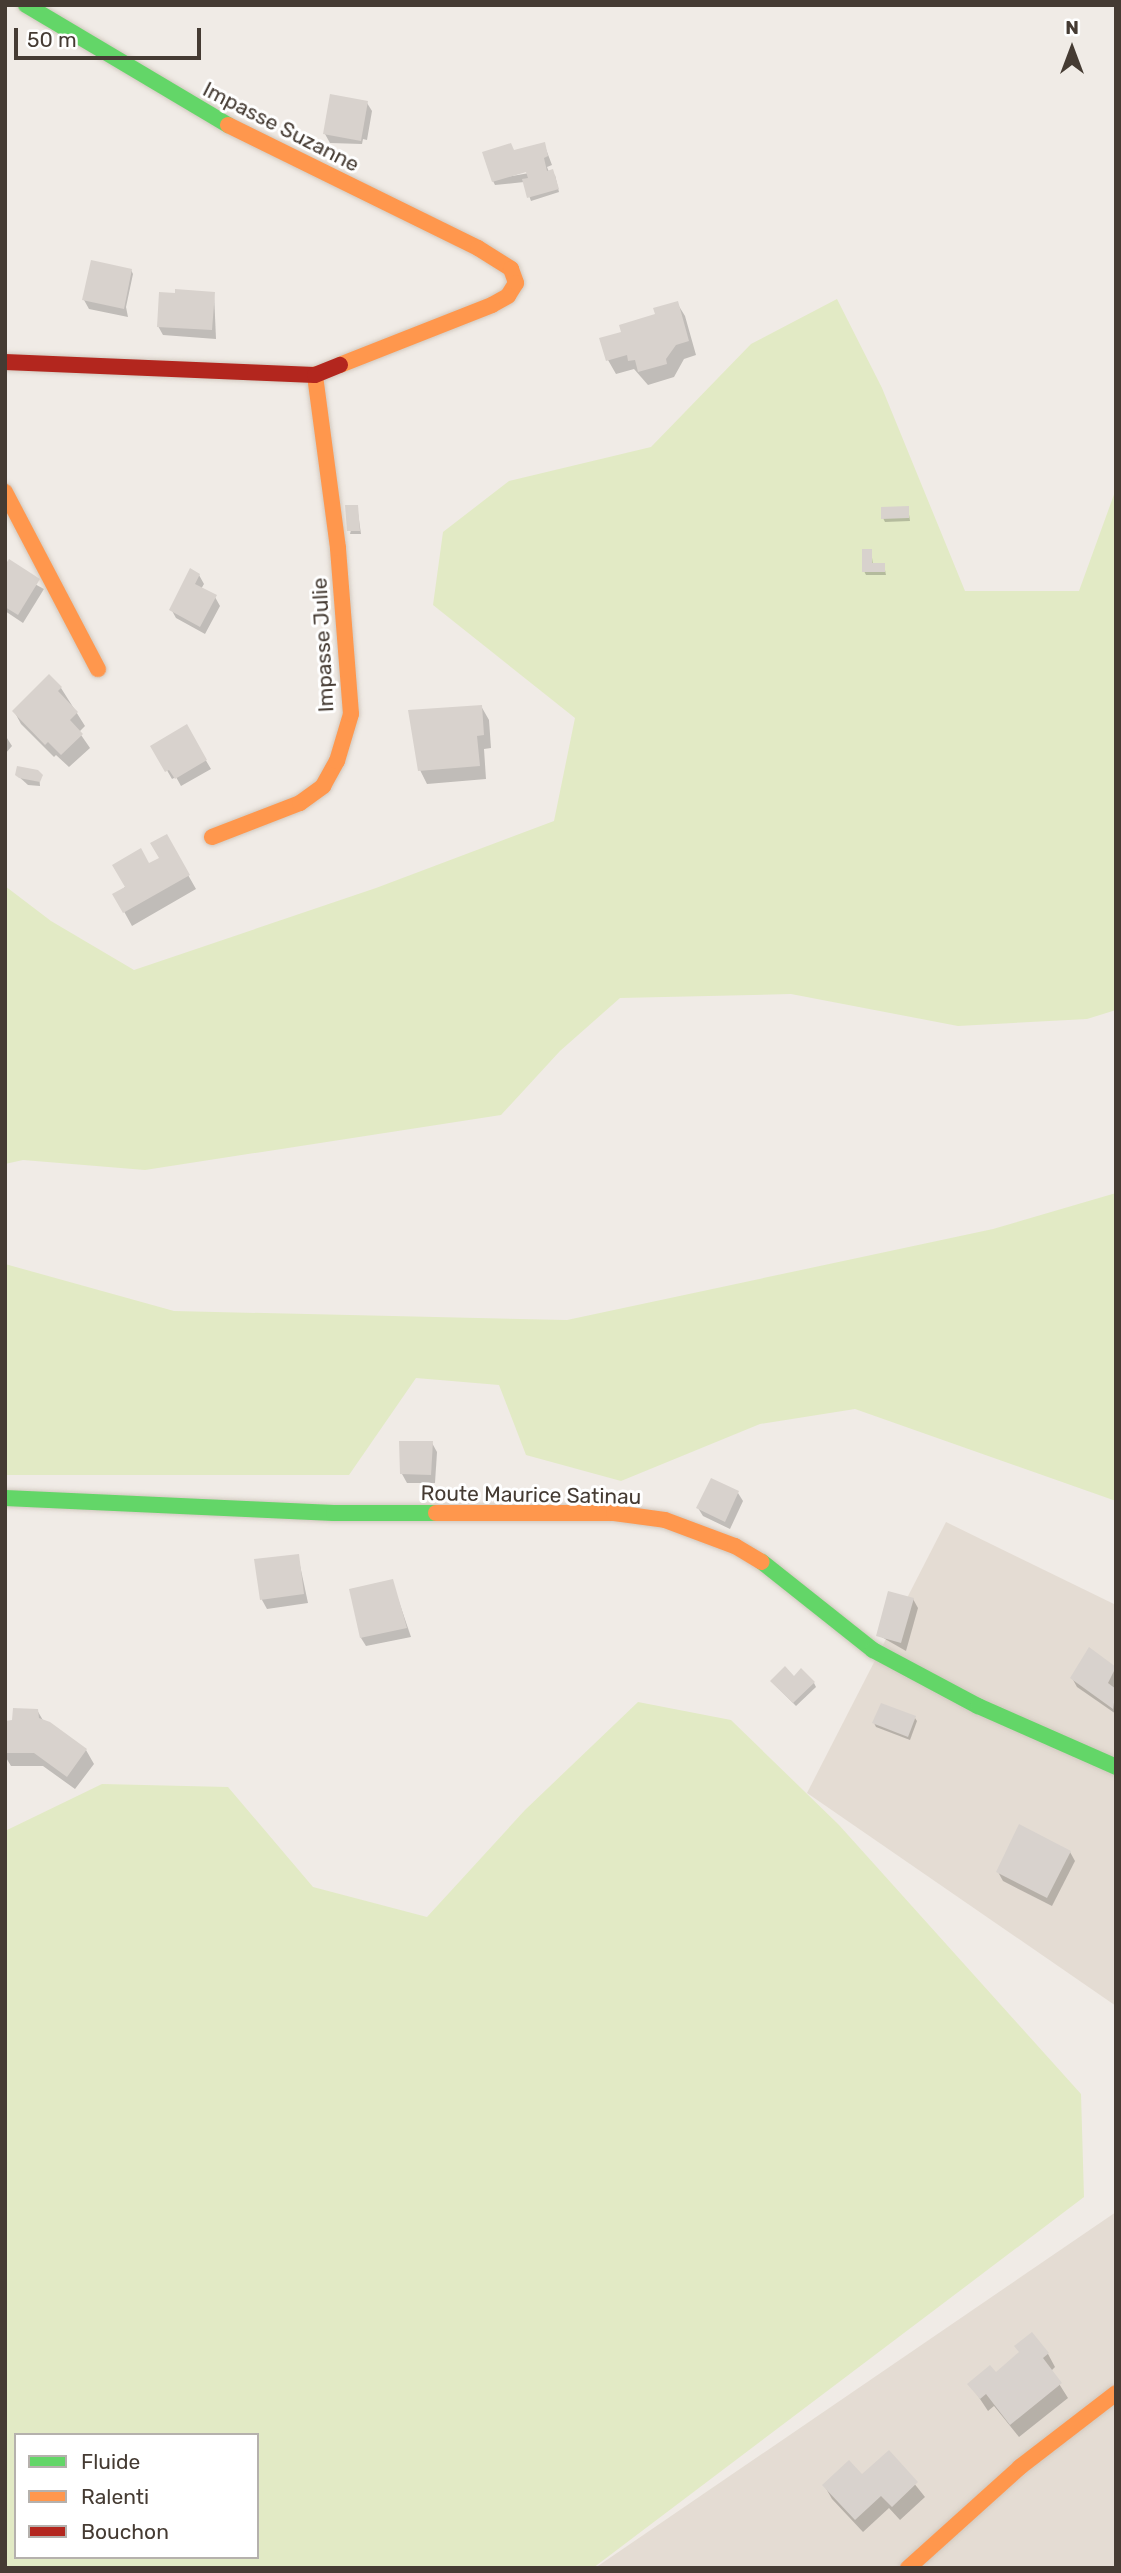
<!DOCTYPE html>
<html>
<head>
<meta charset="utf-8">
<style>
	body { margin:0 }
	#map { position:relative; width:1121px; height:2573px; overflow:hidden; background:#f0ebe6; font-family:Rubik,sans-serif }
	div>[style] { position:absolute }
	.residential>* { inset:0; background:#e4dcd3 }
	.green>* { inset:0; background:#e2eac5 }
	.shadow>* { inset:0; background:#0003 }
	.building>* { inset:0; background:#d8d2cd }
	.roads { filter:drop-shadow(0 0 2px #d1c8be) drop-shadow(0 0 2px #d1c8be) }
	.fast>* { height:16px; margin:-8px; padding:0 8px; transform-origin:8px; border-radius:8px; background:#63d668 }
	.slow>* { height:16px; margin:-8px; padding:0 8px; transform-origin:8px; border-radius:8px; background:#ff974d }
	.jam>* { height:16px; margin:-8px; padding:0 8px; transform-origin:8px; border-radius:8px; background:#b3261e }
	span { translate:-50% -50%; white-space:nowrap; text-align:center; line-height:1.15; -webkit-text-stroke:6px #fff; paint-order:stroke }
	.street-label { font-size:21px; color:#453b33 }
	.frame { position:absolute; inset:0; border:7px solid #453b33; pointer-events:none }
	.legend { position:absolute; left:14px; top:2433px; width:245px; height:126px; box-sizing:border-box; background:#fff; border:2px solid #b5b1ad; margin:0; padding:9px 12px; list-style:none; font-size:21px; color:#453b33 }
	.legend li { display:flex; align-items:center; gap:14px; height:35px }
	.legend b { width:35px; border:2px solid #b5b1ad }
	.north { position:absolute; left:1037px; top:14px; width:70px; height:70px; -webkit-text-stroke:5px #fff; paint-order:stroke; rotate:0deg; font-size:19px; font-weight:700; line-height:28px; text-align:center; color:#453b33 }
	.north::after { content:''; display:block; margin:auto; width:24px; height:32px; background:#453b33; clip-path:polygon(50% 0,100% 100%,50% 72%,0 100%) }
	.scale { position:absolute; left:14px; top:28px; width:187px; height:32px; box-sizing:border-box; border:4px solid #453b33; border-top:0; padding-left:9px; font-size:21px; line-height:24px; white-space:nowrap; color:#453b33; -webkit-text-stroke:5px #fff; paint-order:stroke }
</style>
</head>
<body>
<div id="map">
	<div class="residential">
		<div style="clip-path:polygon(946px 1522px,1116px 1605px,1116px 2006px,807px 1793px)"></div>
		<div style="clip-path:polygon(1116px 2212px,1116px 2568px,595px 2568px)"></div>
	</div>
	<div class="green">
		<div style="clip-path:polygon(837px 299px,882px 388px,965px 591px,1079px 591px,1116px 489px,1116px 1010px,1087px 1019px,958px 1026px,791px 994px,620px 998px,560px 1051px,501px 1115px,145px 1170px,23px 1160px,5px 1164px,5px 886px,51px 921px,134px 970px,376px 888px,554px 821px,575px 718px,433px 605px,443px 532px,509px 481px,651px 447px,751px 344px)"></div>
		<div style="clip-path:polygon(1116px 1193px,1116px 1501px,855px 1409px,760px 1424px,621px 1481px,526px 1455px,499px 1385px,416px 1378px,349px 1475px,5px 1475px,5px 1264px,174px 1311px,567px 1320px,993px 1229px)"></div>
		<div style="clip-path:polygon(evenodd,638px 1702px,731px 1720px,839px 1825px,1081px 2094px,1084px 2197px,593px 2568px,5px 2568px,5px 1831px,102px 1784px,228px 1787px,313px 1887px,427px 1917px,525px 1810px,638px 1702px,16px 2435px,257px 2435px,257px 2557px,16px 2557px,16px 2435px)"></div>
	</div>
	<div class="shadow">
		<div style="clip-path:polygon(367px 103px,372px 111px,367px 140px,363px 139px,362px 144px,330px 143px,325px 134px)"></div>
		<div style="clip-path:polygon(evenodd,544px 144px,552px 165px,547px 167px,549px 172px,555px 175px,559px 192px,531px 201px,524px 182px,495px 185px,493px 181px,514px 152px,544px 144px,534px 169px,535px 172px,507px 177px,534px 169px)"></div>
		<div style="clip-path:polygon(131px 270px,133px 274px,126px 307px,128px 317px,89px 309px,84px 300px)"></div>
		<div style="clip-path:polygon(214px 293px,216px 339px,163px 335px,158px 326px)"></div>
		<div style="clip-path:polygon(677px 303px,685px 316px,696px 355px,684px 359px,674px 377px,648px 385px,634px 369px,616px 374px,608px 360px,623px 333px)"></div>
		<div style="clip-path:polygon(357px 506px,361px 534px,350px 534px)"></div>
		<div style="clip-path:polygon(908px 508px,910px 521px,885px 522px,883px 518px)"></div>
		<div style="clip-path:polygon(871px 550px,873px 565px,884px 565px,886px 575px,866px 575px,864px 571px)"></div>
		<div style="clip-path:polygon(5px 568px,44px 589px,23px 623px,5px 611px)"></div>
		<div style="clip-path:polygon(199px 575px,204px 584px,201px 589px,215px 597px,220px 606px,205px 634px,176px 618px,171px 609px)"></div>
		<div style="clip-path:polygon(49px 676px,61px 688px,85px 726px,79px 732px,90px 748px,69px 767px,56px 755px,54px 757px,21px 724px,14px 711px)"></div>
		<div style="clip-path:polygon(481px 706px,489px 720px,491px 748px,484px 749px,486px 779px,427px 784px,420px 770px)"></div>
		<div style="clip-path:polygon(186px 727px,211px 769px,181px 786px,176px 777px,172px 779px,153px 746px)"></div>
		<div style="clip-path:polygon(5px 735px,12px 746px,5px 754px)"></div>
		<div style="clip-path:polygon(39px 774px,40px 786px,28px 785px,17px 775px)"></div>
		<div style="clip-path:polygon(166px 836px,196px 889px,132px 926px,115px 895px,161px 858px)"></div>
		<div style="clip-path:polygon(432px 1443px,437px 1452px,435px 1483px,407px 1483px,402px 1474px)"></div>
		<div style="clip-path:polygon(738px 1493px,743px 1501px,730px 1529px,703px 1516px,698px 1508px)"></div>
		<div style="clip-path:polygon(298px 1556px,308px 1603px,267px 1609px,262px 1600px,256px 1561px)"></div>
		<div style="clip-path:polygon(392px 1581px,411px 1637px,366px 1646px,361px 1638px)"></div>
		<div style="clip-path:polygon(913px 1599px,918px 1608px,906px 1651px,878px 1635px)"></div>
		<div style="clip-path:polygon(1089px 1649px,1116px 1669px,1116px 1714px,1077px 1687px,1072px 1678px)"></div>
		<div style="clip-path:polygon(814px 1683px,816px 1687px,796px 1706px,775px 1685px)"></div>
		<div style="clip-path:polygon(37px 1710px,44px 1722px,86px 1750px,94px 1764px,75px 1789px,43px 1766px,11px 1766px,5px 1756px,5px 1722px,14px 1722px)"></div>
		<div style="clip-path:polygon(915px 1718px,917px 1721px,910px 1740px,876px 1727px,874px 1723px)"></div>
		<div style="clip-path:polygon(1070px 1852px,1075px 1861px,1052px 1906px,1003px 1881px,998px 1872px)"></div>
		<div style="clip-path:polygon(1020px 2354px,1048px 2354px,1055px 2367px,1051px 2371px,1068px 2398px,1019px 2437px,994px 2406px,988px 2411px,970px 2384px,995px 2374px)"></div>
		<div style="clip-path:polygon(889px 2452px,925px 2497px,900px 2520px,889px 2508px,863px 2532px,832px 2499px,824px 2485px,862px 2477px)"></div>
	</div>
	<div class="building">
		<div style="clip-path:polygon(330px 94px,368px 101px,361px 141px,323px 134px)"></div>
		<div style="clip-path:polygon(545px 142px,548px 156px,544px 158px,547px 171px,553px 169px,559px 189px,527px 198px,522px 179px,528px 178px,526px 172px,492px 182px,482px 152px,511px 143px,514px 150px)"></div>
		<div style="clip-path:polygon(91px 260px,132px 269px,124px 309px,82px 300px)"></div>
		<div style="clip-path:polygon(175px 289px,215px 292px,212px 330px,157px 327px,159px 292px,175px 293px)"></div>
		<div style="clip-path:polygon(678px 301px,689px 341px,676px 345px,666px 359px,667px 364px,638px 372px,635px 360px,628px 361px,627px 355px,606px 361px,599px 338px,621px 332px,619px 325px,655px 314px,653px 308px)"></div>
		<div style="clip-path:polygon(345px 505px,358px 505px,360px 531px,347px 531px)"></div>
		<div style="clip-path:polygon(909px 506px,909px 518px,881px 519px,881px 507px)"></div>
		<div style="clip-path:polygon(862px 549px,872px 549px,872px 563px,885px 563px,885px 572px,862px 572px)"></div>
		<div style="clip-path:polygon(9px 559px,40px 579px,18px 615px,5px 607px,5px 565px)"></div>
		<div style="clip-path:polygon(190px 568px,200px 574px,195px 584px,217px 595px,200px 627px,169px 610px)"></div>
		<div style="clip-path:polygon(49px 674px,62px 687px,58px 691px,78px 712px,70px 720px,83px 734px,61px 755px,48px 742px,45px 745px,12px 711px)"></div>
		<div style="clip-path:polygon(482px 705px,484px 735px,477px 736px,480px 766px,418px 771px,408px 710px)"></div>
		<div style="clip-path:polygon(187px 724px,207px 760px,175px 779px,169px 770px,165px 772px,150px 746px)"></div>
		<div style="clip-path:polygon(17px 766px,38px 770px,43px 775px,40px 782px,19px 778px,15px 775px)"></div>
		<div style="clip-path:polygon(167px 834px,190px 875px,123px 913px,112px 894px,125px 887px,112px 865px,141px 848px,149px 863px,159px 858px,150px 843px)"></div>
		<div style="clip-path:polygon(399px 1441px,433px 1441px,431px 1475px,400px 1474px)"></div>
		<div style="clip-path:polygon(711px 1478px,739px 1491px,725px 1522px,696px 1508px)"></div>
		<div style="clip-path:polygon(299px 1554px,304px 1594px,260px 1600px,254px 1559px)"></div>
		<div style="clip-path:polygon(393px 1579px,407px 1628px,360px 1638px,349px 1589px)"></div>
		<div style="clip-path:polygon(888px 1591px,914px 1598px,901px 1643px,876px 1636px)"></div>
		<div style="clip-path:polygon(1089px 1647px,1116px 1667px,1108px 1683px,1116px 1689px,1113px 1709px,1070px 1678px)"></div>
		<div style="clip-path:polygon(785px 1666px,794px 1676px,801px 1668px,815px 1682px,793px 1703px,770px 1681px)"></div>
		<div style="clip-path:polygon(881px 1703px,916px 1716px,908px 1737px,872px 1723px)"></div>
		<div style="clip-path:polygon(13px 1708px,38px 1709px,39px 1718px,50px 1722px,87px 1749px,67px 1777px,34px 1753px,5px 1753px,5px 1721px,12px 1720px)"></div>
		<div style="clip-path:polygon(1019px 1824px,1071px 1851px,1047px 1898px,996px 1872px)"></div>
		<div style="clip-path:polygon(1032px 2332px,1049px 2353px,1043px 2358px,1062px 2383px,1010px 2425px,986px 2394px,980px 2399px,967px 2384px,990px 2365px,996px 2372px,1019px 2352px,1014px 2346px)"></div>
		<div style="clip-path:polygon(889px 2450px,918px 2482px,892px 2507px,881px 2496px,855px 2520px,822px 2485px,849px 2460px,862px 2474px)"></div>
	</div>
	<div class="roads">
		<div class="fast">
			<div style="left:26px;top:5px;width:235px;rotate:30.7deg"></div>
			<div style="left:5px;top:1498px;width:329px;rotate:2.6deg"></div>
			<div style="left:334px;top:1513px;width:102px"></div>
			<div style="left:762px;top:1562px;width:142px;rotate:38.4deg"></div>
			<div style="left:873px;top:1650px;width:119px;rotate:28.1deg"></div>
			<div style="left:978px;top:1706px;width:151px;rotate:23.8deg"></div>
		</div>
		<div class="slow">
			<div style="left:228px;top:125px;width:279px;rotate:26.2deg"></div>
			<div style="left:478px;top:248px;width:39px;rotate:32deg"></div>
			<div style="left:511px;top:269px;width:15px;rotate:70deg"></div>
			<div style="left:516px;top:283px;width:15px;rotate:122deg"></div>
			<div style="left:508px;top:296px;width:18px;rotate:151deg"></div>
			<div style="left:492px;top:305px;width:163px;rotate:158.5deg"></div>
			<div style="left:5px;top:492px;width:200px;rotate:62.3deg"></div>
			<div style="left:212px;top:837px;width:94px;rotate:-21.1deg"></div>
			<div style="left:300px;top:803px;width:29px;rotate:-36deg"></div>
			<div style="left:323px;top:786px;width:29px;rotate:-61deg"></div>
			<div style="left:337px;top:761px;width:49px;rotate:-73.4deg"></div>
			<div style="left:351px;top:714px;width:167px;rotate:-94.5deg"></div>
			<div style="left:338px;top:548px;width:175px;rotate:-97.6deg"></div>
			<div style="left:436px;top:1513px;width:178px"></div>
			<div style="left:614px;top:1513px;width:51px;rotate:7.8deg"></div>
			<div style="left:665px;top:1520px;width:75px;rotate:20.4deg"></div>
			<div style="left:735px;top:1546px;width:31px;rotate:31deg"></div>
			<div style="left:908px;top:2568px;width:151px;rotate:-42deg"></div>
			<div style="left:1020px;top:2467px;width:121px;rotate:-37.6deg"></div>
		</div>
		<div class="jam">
			<div style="left:5px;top:362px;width:310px;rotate:2.4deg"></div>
			<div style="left:315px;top:375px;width:27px;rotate:-22deg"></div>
		</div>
	</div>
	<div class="street-label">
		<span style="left:281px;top:127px;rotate:27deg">Impasse Suzanne</span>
		<span style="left:323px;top:645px;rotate:-93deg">Impasse Julie</span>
		<span style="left:531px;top:1495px;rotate:1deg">Route Maurice Satinau</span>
	</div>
	<div class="frame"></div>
	<ul class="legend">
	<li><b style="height:9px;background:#63d668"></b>Fluide</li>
	<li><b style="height:9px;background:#ff974d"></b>Ralenti</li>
	<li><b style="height:9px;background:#b3261e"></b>Bouchon</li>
	</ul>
	<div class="north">N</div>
	<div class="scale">50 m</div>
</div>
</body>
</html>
